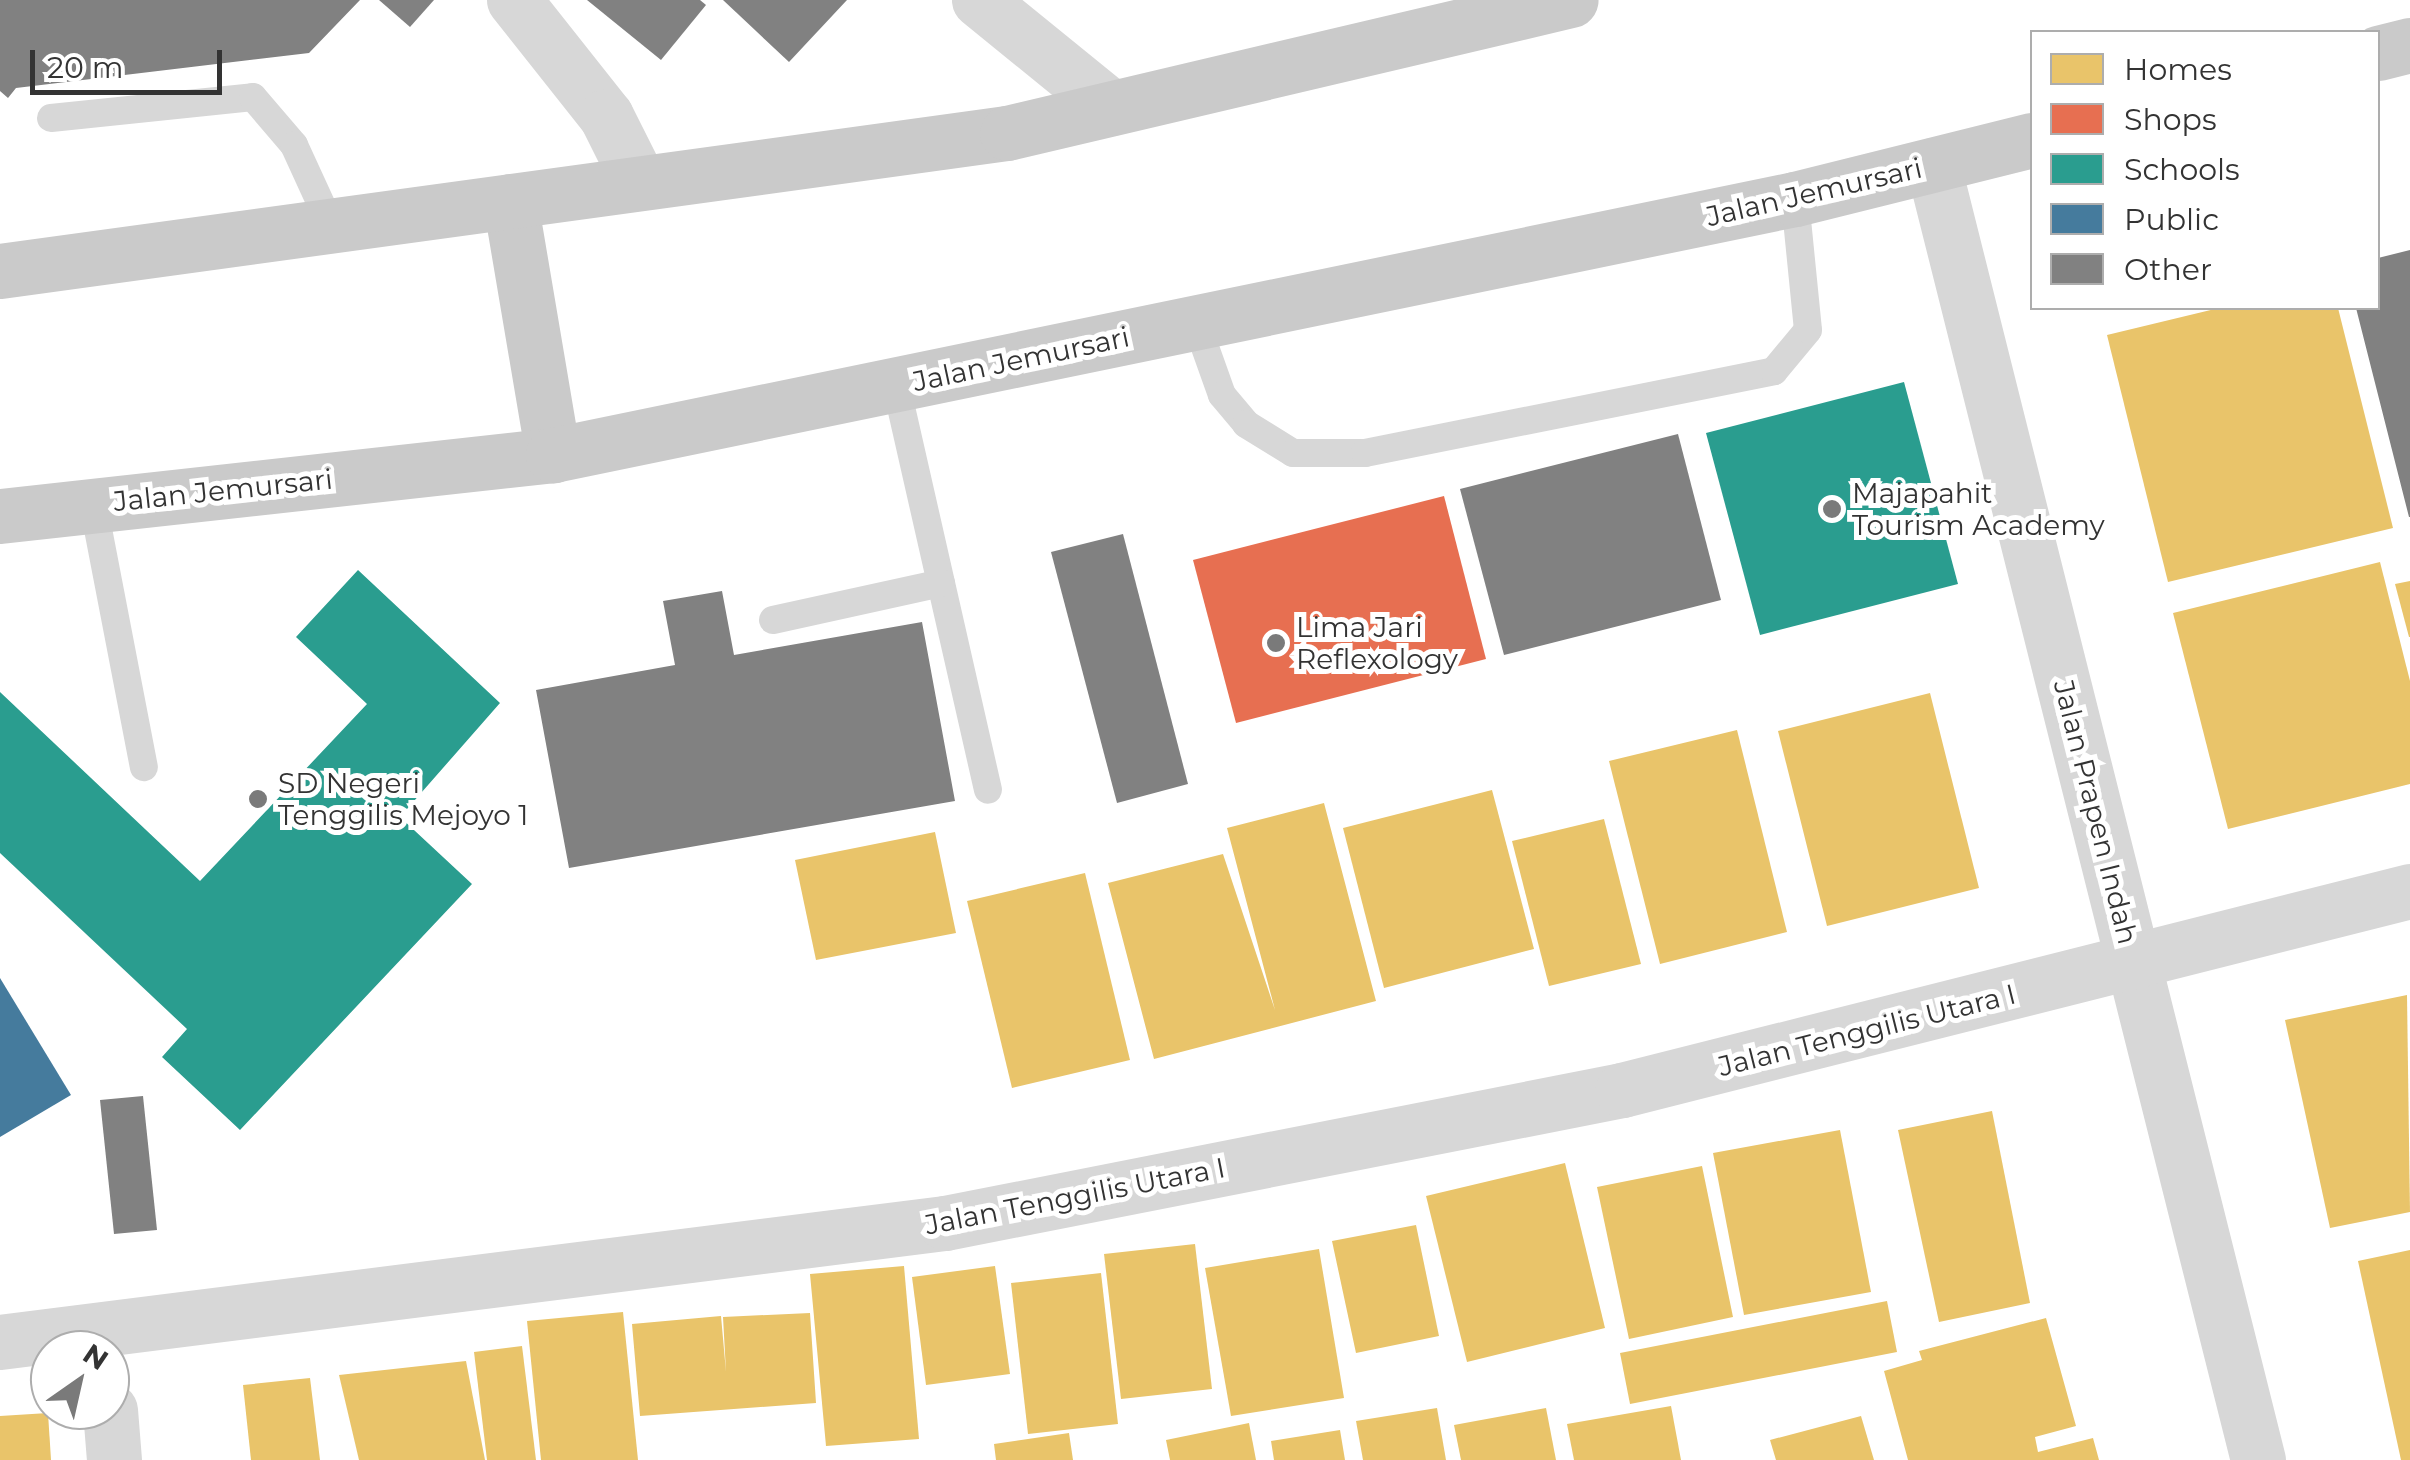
<!DOCTYPE html>
<html>
<head>
<meta charset="utf-8">
<style>
	body { margin:0 }
	#map { position:relative; width:2410px; height:1460px; overflow:hidden; background:#fff; font-family:Montserrat,sans-serif }
	div>[style] { position:absolute }
	.homes>* { inset:0; background:#e9c46a }
	.shops>* { inset:0; background:#e76f51 }
	.schools>* { inset:0; background:#2a9d8f }
	.public>* { inset:0; background:#457b9d }
	.building>* { inset:0; background:#818181 }
	.service>* { height:28px; margin:-14px; padding:0 14px; transform-origin:14px; border-radius:14px; background:#d7d7d7 }
	.minor>* { height:55px; margin:-27.5px; padding:0 27.5px; transform-origin:27.5px; border-radius:27.5px; background:#d7d7d7 }
	.primary>* { height:55px; margin:-27.5px; padding:0 27.5px; transform-origin:27.5px; border-radius:27.5px; background:#cacaca }
	.dots>* { width:28px; height:28px; translate:-50% -50%; box-sizing:border-box; border:5px solid #fff; border-radius:50% }
	span { translate:-50% -50%; white-space:nowrap; text-align:center; line-height:1.15; -webkit-text-stroke:10px #fff; paint-order:stroke }
	.street-label { font-size:28px; color:#333 }
	.poi-label { font-size:28px; color:#333 }
	.left { translate:0 -50%; text-align:left }
	.legend { position:absolute; left:2030px; top:30px; width:350px; height:280px; box-sizing:border-box; background:#fff; border:2px solid #adadad; margin:0; padding:12px 18px; list-style:none; font-size:30px; color:#333 }
	.legend li { display:flex; align-items:center; gap:20px; height:50px }
	.legend b { width:50px; border:2px solid #adadad }
	.north { position:absolute; left:30px; top:1330px; width:100px; height:100px; box-sizing:border-box; background:#fff; border:2px solid #adadad; border-radius:50%; rotate:34deg; font-size:28px; font-weight:700; line-height:40px; text-align:center; color:#333 }
	.north::after { content:''; display:block; margin:auto; width:35px; height:45px; background:#7a7a7a; clip-path:polygon(50% 0,100% 100%,50% 72%,0 100%) }
	.scale { position:absolute; left:30px; top:50px; width:192px; height:45px; box-sizing:border-box; border:5px solid #333; border-top:0; padding-left:12px; font-size:30px; line-height:35px; white-space:nowrap; color:#333; -webkit-text-stroke:8px #fff; paint-order:stroke }
</style>
</head>
<body>
<div id="map">
	<div class="homes">
		<div style="clip-path:polygon(2219px 308px,2338px 308px,2393px 528px,2168px 582px,2107px 335px)"></div>
		<div style="clip-path:polygon(2380px 562px,2410px 681px,2410px 784px,2228px 829px,2173px 613px)"></div>
		<div style="clip-path:polygon(2410px 581px,2410px 637px,2409px 637px,2395px 584px)"></div>
		<div style="clip-path:polygon(1930px 693px,1979px 888px,1827px 926px,1778px 731px)"></div>
		<div style="clip-path:polygon(1737px 730px,1787px 932px,1660px 964px,1609px 761px)"></div>
		<div style="clip-path:polygon(1492px 790px,1534px 949px,1384px 988px,1343px 828px)"></div>
		<div style="clip-path:polygon(1324px 803px,1376px 1001px,1154px 1059px,1108px 883px,1223px 854px,1275px 1010px,1227px 828px)"></div>
		<div style="clip-path:polygon(1604px 819px,1641px 964px,1549px 986px,1512px 841px)"></div>
		<div style="clip-path:polygon(935px 832px,956px 933px,816px 960px,795px 860px)"></div>
		<div style="clip-path:polygon(1085px 873px,1130px 1060px,1012px 1088px,967px 901px)"></div>
		<div style="clip-path:polygon(2407px 995px,2410px 1212px,2330px 1228px,2285px 1020px)"></div>
		<div style="clip-path:polygon(1992px 1111px,2030px 1303px,1939px 1322px,1898px 1130px)"></div>
		<div style="clip-path:polygon(1840px 1130px,1871px 1292px,1744px 1315px,1713px 1153px)"></div>
		<div style="clip-path:polygon(1565px 1163px,1605px 1328px,1467px 1362px,1426px 1196px)"></div>
		<div style="clip-path:polygon(1702px 1166px,1733px 1317px,1629px 1339px,1597px 1187px)"></div>
		<div style="clip-path:polygon(1416px 1225px,1439px 1336px,1356px 1353px,1332px 1241px)"></div>
		<div style="clip-path:polygon(1195px 1244px,1212px 1389px,1121px 1399px,1104px 1254px)"></div>
		<div style="clip-path:polygon(1319px 1249px,1344px 1398px,1231px 1416px,1205px 1268px)"></div>
		<div style="clip-path:polygon(2410px 1250px,2410px 1460px,2401px 1460px,2358px 1261px)"></div>
		<div style="clip-path:polygon(904px 1266px,919px 1439px,826px 1446px,810px 1274px)"></div>
		<div style="clip-path:polygon(995px 1266px,1010px 1374px,926px 1385px,912px 1277px)"></div>
		<div style="clip-path:polygon(1101px 1273px,1118px 1424px,1028px 1434px,1011px 1283px)"></div>
		<div style="clip-path:polygon(1887px 1301px,1897px 1352px,1630px 1404px,1620px 1353px)"></div>
		<div style="clip-path:polygon(623px 1312px,638px 1460px,541px 1460px,527px 1321px)"></div>
		<div style="clip-path:polygon(810px 1313px,816px 1403px,640px 1416px,632px 1324px,721px 1316px,726px 1372px,723px 1317px)"></div>
		<div style="clip-path:polygon(2046px 1318px,2076px 1426px,2035px 1437px,2038px 1452px,2093px 1438px,2099px 1460px,1908px 1460px,1884px 1371px,1922px 1360px,1919px 1351px)"></div>
		<div style="clip-path:polygon(522px 1346px,536px 1460px,487px 1460px,474px 1352px)"></div>
		<div style="clip-path:polygon(466px 1361px,485px 1460px,359px 1460px,339px 1375px)"></div>
		<div style="clip-path:polygon(310px 1378px,320px 1460px,251px 1460px,243px 1385px)"></div>
		<div style="clip-path:polygon(1671px 1406px,1681px 1460px,1574px 1460px,1567px 1424px)"></div>
		<div style="clip-path:polygon(1437px 1408px,1446px 1460px,1363px 1460px,1356px 1421px)"></div>
		<div style="clip-path:polygon(1546px 1408px,1556px 1460px,1461px 1460px,1454px 1425px)"></div>
		<div style="clip-path:polygon(48px 1413px,51px 1460px,0 1460px,0 1416px)"></div>
		<div style="clip-path:polygon(1861px 1416px,1874px 1460px,1776px 1460px,1770px 1440px)"></div>
		<div style="clip-path:polygon(1249px 1423px,1256px 1460px,1170px 1460px,1166px 1440px)"></div>
		<div style="clip-path:polygon(1340px 1430px,1345px 1460px,1274px 1460px,1271px 1441px)"></div>
		<div style="clip-path:polygon(1069px 1433px,1073px 1460px,996px 1460px,994px 1444px)"></div>
	</div>
	<div class="shops">
		<div style="clip-path:polygon(1444px 496px,1486px 659px,1236px 723px,1193px 560px)"></div>
	</div>
	<div class="schools">
		<div style="clip-path:polygon(1904px 382px,1958px 584px,1760px 635px,1706px 433px)"></div>
		<div style="clip-path:polygon(358px 570px,500px 703px,400px 817px,472px 884px,240px 1130px,162px 1057px,187px 1029px,0 853px,0 692px,200px 881px,367px 704px,296px 637px)"></div>
	</div>
	<div class="public">
		<div style="clip-path:polygon(0 978px,71px 1095px,0 1137px)"></div>
	</div>
	<div class="building">
		<div style="clip-path:polygon(0 0,360px 0,309px 53px,16px 88px,8px 98px,0 91px)"></div>
		<div style="clip-path:polygon(379px 0,434px 0,410px 27px)"></div>
		<div style="clip-path:polygon(587px 0,700px 0,706px 5px,661px 60px)"></div>
		<div style="clip-path:polygon(723px 0,847px 0,789px 62px)"></div>
		<div style="clip-path:polygon(2410px 250px,2410px 517px,2409px 517px,2356px 308px,2378px 308px,2378px 258px)"></div>
		<div style="clip-path:polygon(1678px 434px,1721px 600px,1504px 655px,1460px 489px)"></div>
		<div style="clip-path:polygon(1123px 534px,1188px 784px,1117px 803px,1051px 552px)"></div>
		<div style="clip-path:polygon(722px 591px,734px 655px,922px 622px,955px 801px,569px 868px,536px 690px,675px 665px,663px 601px)"></div>
		<div style="clip-path:polygon(143px 1096px,157px 1230px,114px 1234px,100px 1100px)"></div>
	</div>
	<div class="service">
		<div style="left:51px;top:118px;width:203px;rotate:-5.9deg"></div>
		<div style="left:253px;top:97px;width:63px;rotate:49.5deg"></div>
		<div style="left:294px;top:145px;width:89px;rotate:65.4deg"></div>
		<div style="left:1196px;top:322px;width:77px;rotate:70.4deg"></div>
		<div style="left:1222px;top:395px;width:38px;rotate:50deg"></div>
		<div style="left:1246px;top:424px;width:55px;rotate:31.7deg"></div>
		<div style="left:1293px;top:453px;width:72px"></div>
		<div style="left:1365px;top:453px;width:417px;rotate:-11.3deg"></div>
		<div style="left:1774px;top:371px;width:53px;rotate:-50.3deg"></div>
		<div style="left:1808px;top:330px;width:132px;rotate:-95.7deg"></div>
		<div style="left:896px;top:385px;width:415px;rotate:77.2deg"></div>
		<div style="left:93px;top:503px;width:269px;rotate:79.1deg"></div>
		<div style="left:773px;top:620px;width:172px;rotate:-12.4deg"></div>
	</div>
	<div class="minor">
		<div style="left:514px;top:0;width:148px;rotate:51.6deg"></div>
		<div style="left:606px;top:116px;width:72px;rotate:63.4deg"></div>
		<div style="left:979px;top:0;width:171px;rotate:39.1deg"></div>
		<div style="left:1933px;top:165px;width:1335px;rotate:75.91deg"></div>
		<div style="left:0;top:1342px;width:952px;rotate:-7.18deg"></div>
		<div style="left:945px;top:1223px;width:690px;rotate:-11.11deg"></div>
		<div style="left:1622px;top:1090px;width:813px;rotate:-14.17deg"></div>
		<div style="left:110px;top:1410px;width:50px;rotate:85.4deg"></div>
	</div>
	<div class="primary">
		<div style="left:2378px;top:53px;width:33px;rotate:-14deg"></div>
		<div style="left:510px;top:201px;width:258px;rotate:80.4deg"></div>
		<div style="left:0;top:271px;width:1016px;rotate:-7.8deg"></div>
		<div style="left:1007px;top:133px;width:579px;rotate:-13.27deg"></div>
		<div style="left:0;top:516px;width:556px;rotate:-6.29deg"></div>
		<div style="left:553px;top:455px;width:1268px;rotate:-11.65deg"></div>
		<div style="left:1795px;top:199px;width:244px;rotate:-14deg"></div>
	</div>
	<div class="dots">
		<div style="left:1832px;top:509px;background:#7a7a7a"></div>
		<div style="left:1276px;top:643px;background:#7a7a7a"></div>
		<div style="left:258px;top:799px;background:#7a7a7a"></div>
	</div>
	<div class="street-label">
		<span style="left:1814px;top:192px;rotate:-13deg">Jalan Jemursari</span>
		<span style="left:1021px;top:359px;rotate:-12deg">Jalan Jemursari</span>
		<span style="left:223px;top:490px;rotate:-6deg">Jalan Jemursari</span>
		<span style="left:2096px;top:812px;rotate:76deg">Jalan Prapen Indah</span>
		<span style="left:1867px;top:1030px;rotate:-14deg">Jalan Tenggilis Utara I</span>
		<span style="left:1075px;top:1196px;rotate:-11deg">Jalan Tenggilis Utara I</span>
	</div>
	<div class="poi-label">
		<span class="left" style="left:1852px;top:509px">Majapahit<br>Tourism Academy</span>
		<span class="left" style="left:1296px;top:643px">Lima Jari<br>Reflexology</span>
		<span class="left" style="left:278px;top:799px">SD Negeri<br>Tenggilis Mejoyo 1</span>
	</div>
	<ul class="legend">
	<li><b style="height:28px;background:#e9c46a"></b>Homes</li>
	<li><b style="height:28px;background:#e76f51"></b>Shops</li>
	<li><b style="height:28px;background:#2a9d8f"></b>Schools</li>
	<li><b style="height:28px;background:#457b9d"></b>Public</li>
	<li><b style="height:28px;background:#818181"></b>Other</li>
	</ul>
	<div class="north">N</div>
	<div class="scale">20 m</div>
</div>
</body>
</html>
